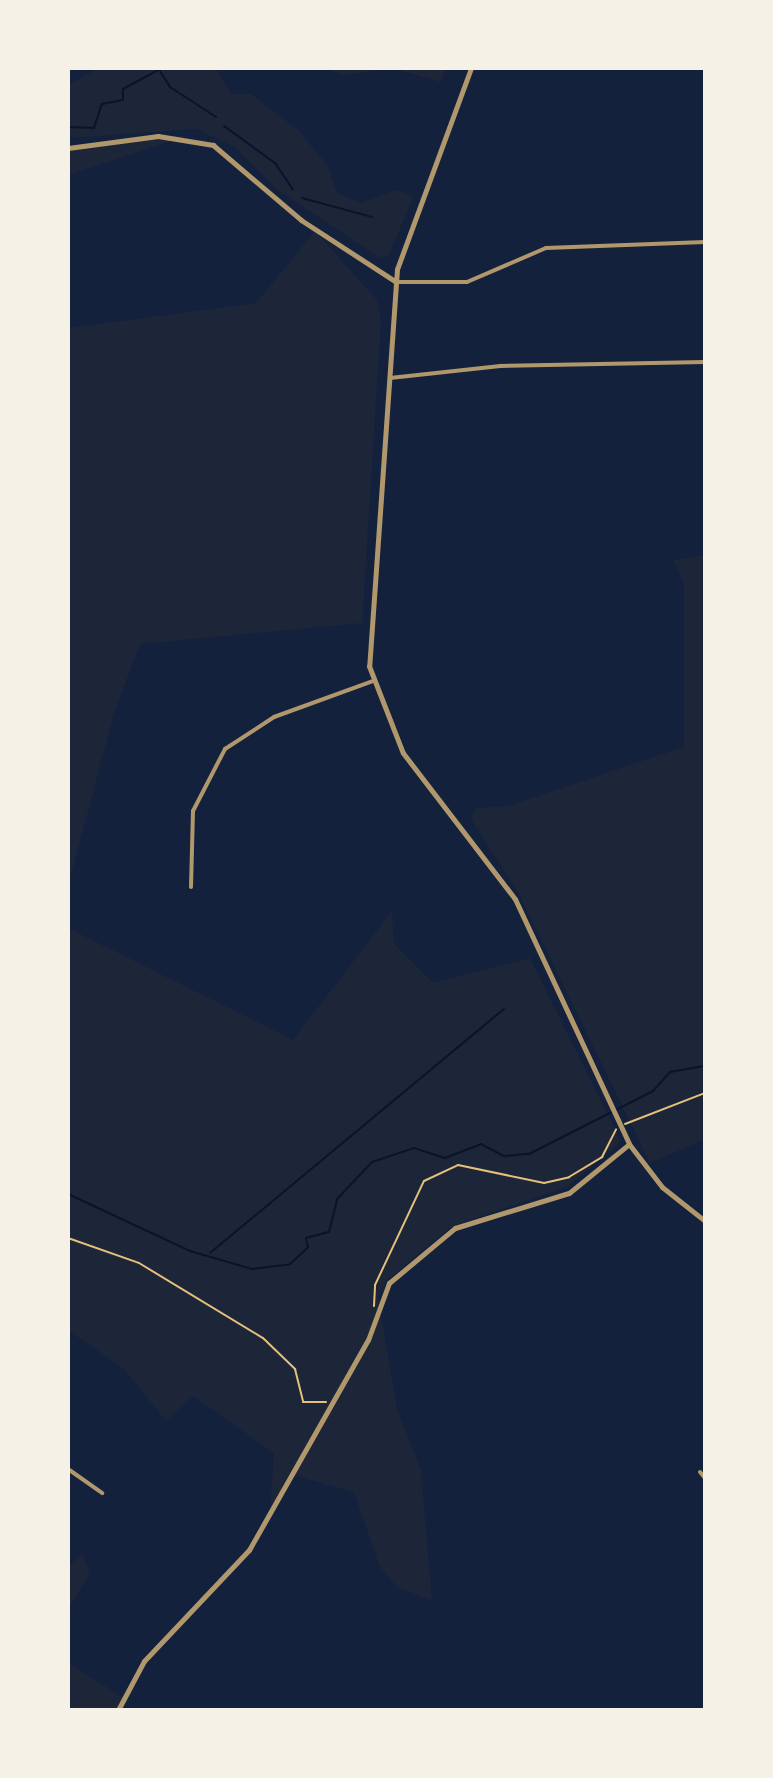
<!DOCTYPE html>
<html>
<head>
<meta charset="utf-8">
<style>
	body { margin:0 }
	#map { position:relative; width:773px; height:1778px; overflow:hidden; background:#14213d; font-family:"Archivo Narrow",sans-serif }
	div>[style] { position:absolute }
	.green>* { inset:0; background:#1d2539 }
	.stream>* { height:2px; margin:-1px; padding:0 1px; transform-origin:1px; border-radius:1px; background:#0b132b }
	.path>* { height:2px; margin:-1px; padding:0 1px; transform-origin:1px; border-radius:1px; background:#e5c07b }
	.minor>* { height:4px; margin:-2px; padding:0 2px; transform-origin:2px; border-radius:2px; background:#b1986c }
	.tertiary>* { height:5px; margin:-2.5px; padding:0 2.5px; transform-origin:2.5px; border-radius:2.5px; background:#b1986c }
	span { translate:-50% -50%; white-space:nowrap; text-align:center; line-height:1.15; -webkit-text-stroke:8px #f6f1e7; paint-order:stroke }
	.frame { position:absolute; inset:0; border:70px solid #f6f1e7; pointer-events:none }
</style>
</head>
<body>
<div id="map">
	<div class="green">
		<div style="clip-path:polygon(99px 68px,216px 68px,231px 94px,251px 94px,298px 130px,328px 166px,337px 193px,361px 203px,398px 190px,413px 197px,389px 255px,380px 258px,279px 191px,235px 147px,196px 129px,68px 138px,68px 85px)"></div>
		<div style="clip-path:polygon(323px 68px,446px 68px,441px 82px,392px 68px,344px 75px)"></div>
		<div style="clip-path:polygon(158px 136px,187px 136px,68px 175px,68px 148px)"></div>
		<div style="clip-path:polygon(315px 231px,377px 300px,381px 320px,362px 623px,140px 644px,114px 713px,68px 887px,68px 328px,256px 303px)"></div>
		<div style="clip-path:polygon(705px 555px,705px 1139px,650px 1163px,517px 890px,471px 819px,476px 808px,508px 806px,684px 747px,684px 584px,673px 560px)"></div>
		<div style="clip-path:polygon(392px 911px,394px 944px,433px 983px,530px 958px,621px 1141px,567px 1187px,452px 1226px,386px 1281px,378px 1299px,397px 1408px,421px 1471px,432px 1600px,397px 1587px,380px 1567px,354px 1492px,289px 1474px,270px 1513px,274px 1453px,193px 1396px,166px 1421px,124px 1369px,68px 1330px,68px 928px,293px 1040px)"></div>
		<div style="clip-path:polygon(83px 1554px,90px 1573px,68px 1609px,68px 1567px)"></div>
		<div style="clip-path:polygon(68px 1663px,124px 1698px,118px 1710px,68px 1710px)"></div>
	</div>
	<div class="stream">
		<div style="left:160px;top:71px;width:19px;rotate:58deg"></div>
		<div style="left:170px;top:87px;width:55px;rotate:33.1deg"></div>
		<div style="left:224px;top:126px;width:63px;rotate:36deg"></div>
		<div style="left:275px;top:163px;width:32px;rotate:56deg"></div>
		<div style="left:68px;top:127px;width:26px;rotate:2deg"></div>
		<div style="left:94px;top:128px;width:25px;rotate:-72deg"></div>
		<div style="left:102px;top:104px;width:21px;rotate:-11deg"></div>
		<div style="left:123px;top:100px;width:11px;rotate:-90deg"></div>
		<div style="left:123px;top:89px;width:44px;rotate:-28.3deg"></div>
		<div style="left:302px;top:198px;width:73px;rotate:15.2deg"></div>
		<div style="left:68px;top:1194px;width:135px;rotate:25deg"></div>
		<div style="left:190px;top:1251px;width:65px;rotate:16.2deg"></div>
		<div style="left:252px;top:1269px;width:38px;rotate:-7deg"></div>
		<div style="left:290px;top:1264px;width:25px;rotate:-43deg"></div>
		<div style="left:308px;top:1247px;width:9px;rotate:-103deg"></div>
		<div style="left:306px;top:1238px;width:24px;rotate:-15deg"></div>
		<div style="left:329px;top:1232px;width:34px;rotate:-76deg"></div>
		<div style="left:337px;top:1199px;width:51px;rotate:-46.6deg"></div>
		<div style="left:372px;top:1162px;width:44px;rotate:-18.4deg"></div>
		<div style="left:414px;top:1148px;width:33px;rotate:18deg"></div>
		<div style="left:445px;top:1158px;width:39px;rotate:-21deg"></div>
		<div style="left:481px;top:1144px;width:26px;rotate:28deg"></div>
		<div style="left:504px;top:1156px;width:25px;rotate:-5deg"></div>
		<div style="left:529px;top:1154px;width:139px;rotate:-26.9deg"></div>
		<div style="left:653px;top:1091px;width:25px;rotate:-48deg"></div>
		<div style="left:670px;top:1072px;width:36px;rotate:-10deg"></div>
		<div style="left:210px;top:1253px;width:382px;rotate:-39.7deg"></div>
	</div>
	<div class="path">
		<div style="left:625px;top:1124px;width:86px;rotate:-21.2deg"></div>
		<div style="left:68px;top:1238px;width:75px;rotate:19.4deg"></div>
		<div style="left:139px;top:1263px;width:145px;rotate:31.2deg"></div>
		<div style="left:263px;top:1338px;width:45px;rotate:44.1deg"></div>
		<div style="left:295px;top:1369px;width:34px;rotate:76deg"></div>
		<div style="left:303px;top:1402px;width:23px"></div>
		<div style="left:374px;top:1306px;width:21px;rotate:-87deg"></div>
		<div style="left:375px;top:1285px;width:115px;rotate:-64.8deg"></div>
		<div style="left:424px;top:1181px;width:38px;rotate:-25deg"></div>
		<div style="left:458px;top:1165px;width:88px;rotate:11.8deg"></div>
		<div style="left:544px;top:1183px;width:26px;rotate:-13deg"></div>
		<div style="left:569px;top:1177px;width:39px;rotate:-31deg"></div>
		<div style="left:602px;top:1157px;width:31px;rotate:-63deg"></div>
	</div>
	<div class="minor">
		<div style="left:396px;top:282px;width:71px"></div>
		<div style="left:467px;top:282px;width:86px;rotate:-23.3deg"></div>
		<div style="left:546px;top:248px;width:159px;rotate:-2.2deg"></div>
		<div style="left:390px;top:378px;width:111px;rotate:-6.2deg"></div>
		<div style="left:500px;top:366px;width:205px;rotate:-1.1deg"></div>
		<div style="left:191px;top:887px;width:76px;rotate:-88.5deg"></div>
		<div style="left:193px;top:811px;width:70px;rotate:-62.7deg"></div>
		<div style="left:225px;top:749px;width:59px;rotate:-33.1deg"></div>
		<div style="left:274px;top:717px;width:105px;rotate:-20deg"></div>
		<div style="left:68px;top:1469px;width:42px;rotate:35.2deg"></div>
		<div style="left:700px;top:1472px;width:8px;rotate:50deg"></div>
	</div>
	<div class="tertiary">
		<div style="left:471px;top:68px;width:214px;rotate:110.2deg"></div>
		<div style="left:397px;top:269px;width:398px;rotate:94deg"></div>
		<div style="left:369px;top:666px;width:93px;rotate:68.7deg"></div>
		<div style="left:403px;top:753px;width:184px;rotate:52.5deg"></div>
		<div style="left:515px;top:899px;width:270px;rotate:65deg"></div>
		<div style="left:629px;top:1144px;width:54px;rotate:52.5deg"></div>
		<div style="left:662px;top:1187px;width:55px;rotate:38.3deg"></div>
		<div style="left:68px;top:148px;width:91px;rotate:-7.6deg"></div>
		<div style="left:158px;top:136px;width:56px;rotate:9.3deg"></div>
		<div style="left:213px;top:145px;width:116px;rotate:40.4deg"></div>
		<div style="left:301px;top:220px;width:113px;rotate:33.1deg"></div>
		<div style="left:118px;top:1710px;width:55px;rotate:-62deg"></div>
		<div style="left:144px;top:1661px;width:153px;rotate:-46.6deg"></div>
		<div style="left:249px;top:1550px;width:241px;rotate:-60.5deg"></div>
		<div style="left:368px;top:1340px;width:61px;rotate:-69.8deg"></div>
		<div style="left:389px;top:1283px;width:86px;rotate:-39.8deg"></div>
		<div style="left:455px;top:1228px;width:119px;rotate:-17.1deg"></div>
		<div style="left:569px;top:1193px;width:77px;rotate:-39.2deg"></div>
	</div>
	<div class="frame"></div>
</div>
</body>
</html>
